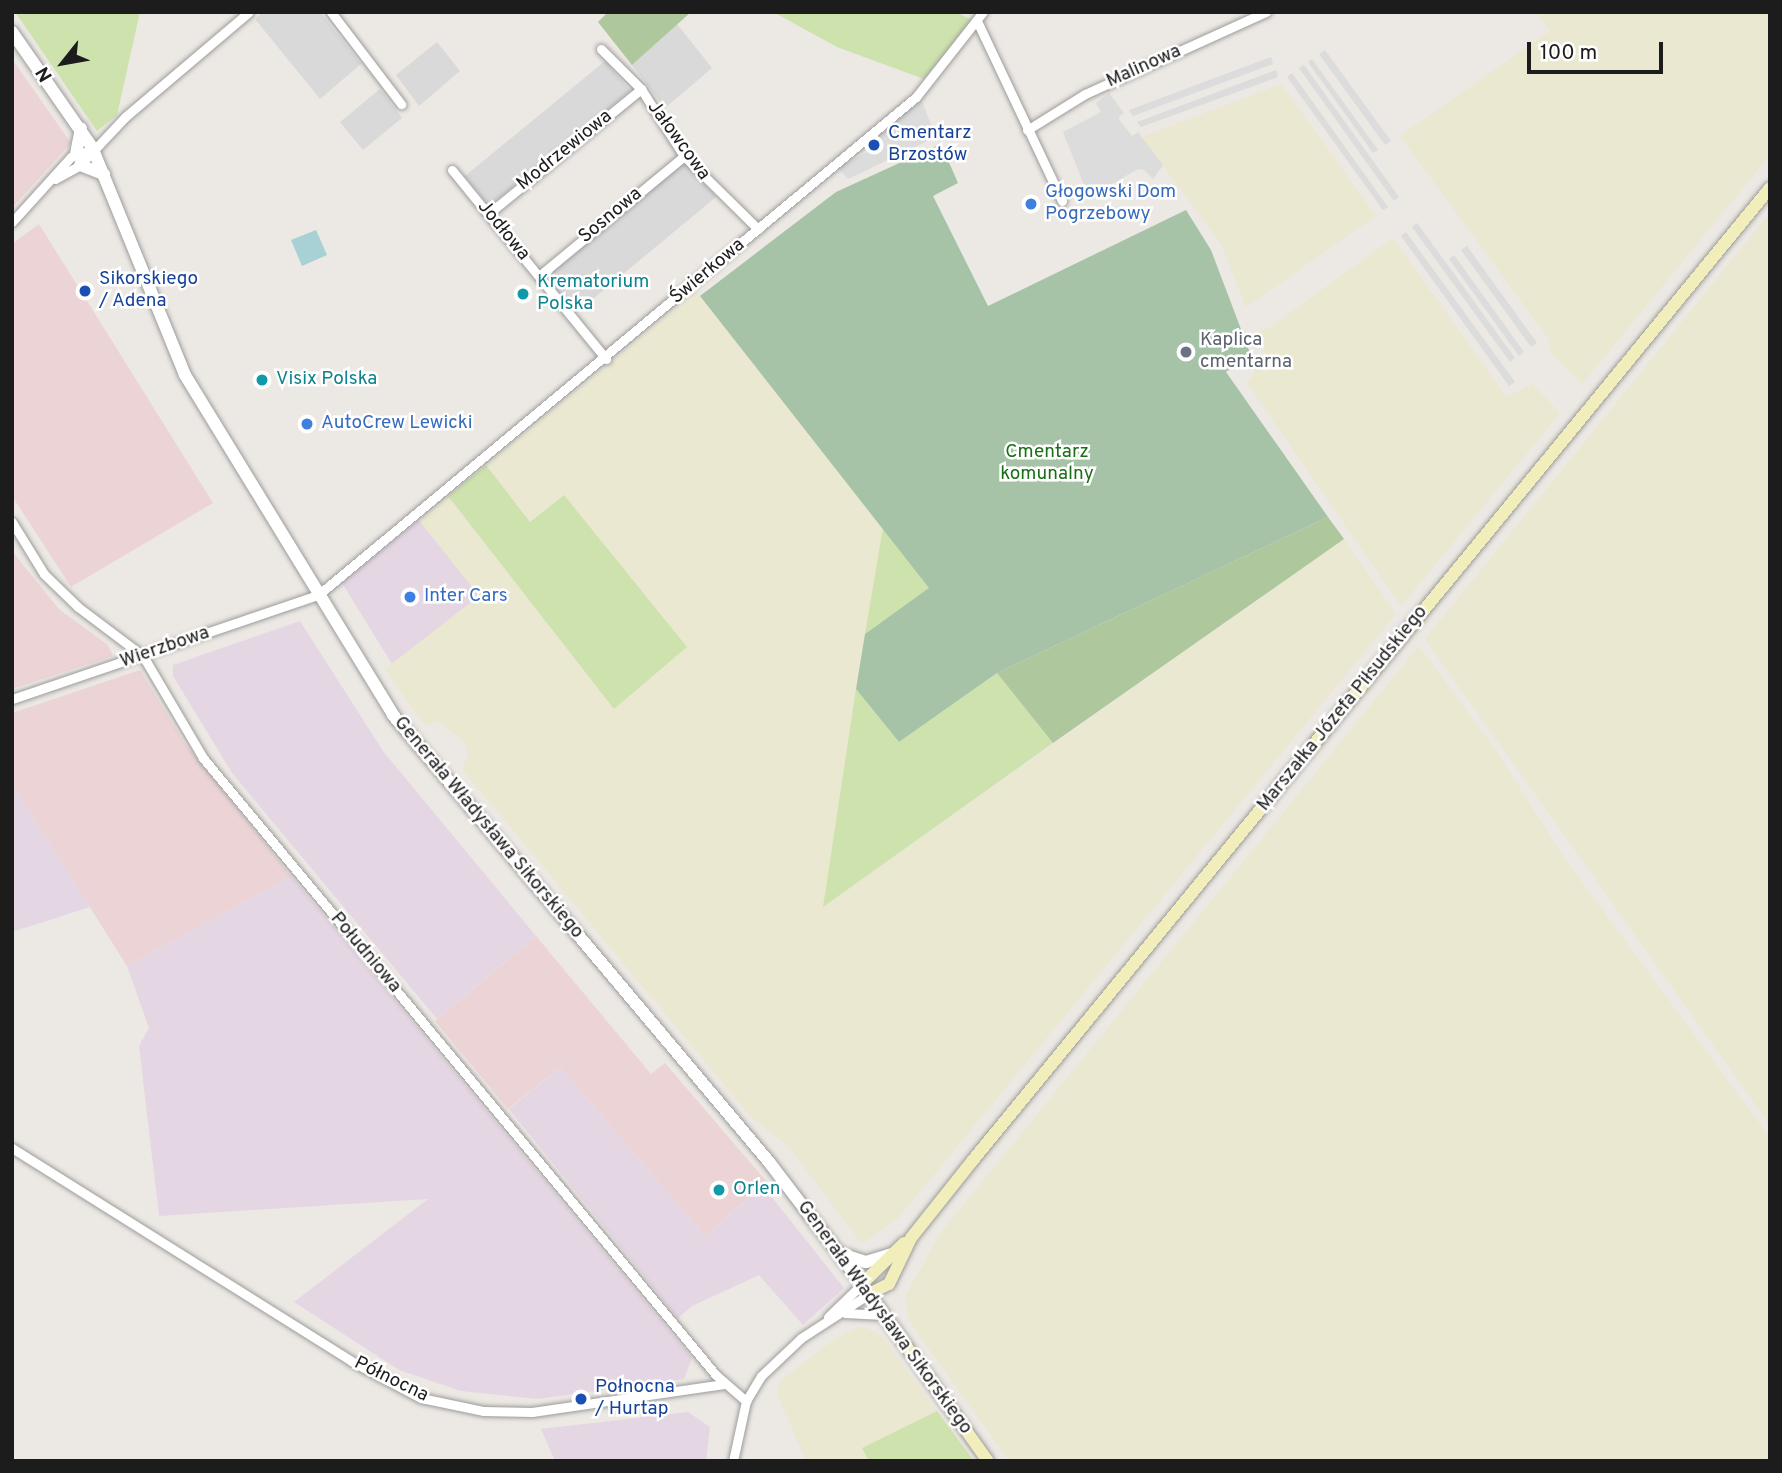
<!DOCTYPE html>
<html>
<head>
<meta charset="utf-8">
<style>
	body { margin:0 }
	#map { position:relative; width:1782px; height:1473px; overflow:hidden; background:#ece8e3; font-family:Overpass,sans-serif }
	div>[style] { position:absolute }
	.residential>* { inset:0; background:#dad9d9 }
	.commercial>* { inset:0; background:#ecd4d6 }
	.industrial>* { inset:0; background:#e5d6e4 }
	.farmland>* { inset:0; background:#eae8d0 }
	.grass>* { inset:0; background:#cee2ae }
	.forest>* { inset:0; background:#aec79c }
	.cemetery>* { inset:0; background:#a7c3a7 }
	.parking>* { inset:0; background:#dcdcdc }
	.water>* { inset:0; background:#a8d1d6 }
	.roads { filter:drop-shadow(0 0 2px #9d9d9d) drop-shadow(0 0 2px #9d9d9d) }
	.minor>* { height:9px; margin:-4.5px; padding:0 4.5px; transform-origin:4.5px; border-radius:4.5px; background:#fff }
	.tertiary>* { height:12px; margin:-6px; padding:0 6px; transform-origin:6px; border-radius:6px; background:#fff }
	.secondary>* { height:12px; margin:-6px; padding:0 6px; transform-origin:6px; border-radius:6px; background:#f2eebc }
	.dots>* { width:19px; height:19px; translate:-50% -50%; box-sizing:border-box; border:4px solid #fff; border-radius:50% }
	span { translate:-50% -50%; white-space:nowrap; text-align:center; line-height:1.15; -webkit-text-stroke:5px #fff; paint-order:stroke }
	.street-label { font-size:19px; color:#1c1c1c }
	.transit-label { font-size:19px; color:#164399 }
	.left { translate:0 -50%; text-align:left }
	.shop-label { font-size:19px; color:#366cbe }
	.culture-label { font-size:19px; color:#0d838f }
	.worship-label { font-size:19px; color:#5b616d }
	.park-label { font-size:19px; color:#1a6e17 }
	.frame { position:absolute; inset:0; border:14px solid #1c1c1c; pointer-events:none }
	.north { position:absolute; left:28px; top:28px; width:70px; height:70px; -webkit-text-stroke:5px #fff; paint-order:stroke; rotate:239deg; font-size:19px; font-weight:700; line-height:28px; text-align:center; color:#1c1c1c }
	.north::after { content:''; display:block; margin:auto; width:24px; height:32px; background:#1c1c1c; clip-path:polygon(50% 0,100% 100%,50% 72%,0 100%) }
	.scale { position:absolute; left:1527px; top:42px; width:136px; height:32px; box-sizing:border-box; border:4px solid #1c1c1c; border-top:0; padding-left:9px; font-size:21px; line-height:24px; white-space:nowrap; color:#1c1c1c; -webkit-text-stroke:5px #fff; paint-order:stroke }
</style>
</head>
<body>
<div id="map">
	<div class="residential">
		<div style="clip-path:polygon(263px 12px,320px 12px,361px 64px,320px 99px,255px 19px)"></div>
		<div style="clip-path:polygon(677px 24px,712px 68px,665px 108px,632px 65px)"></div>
		<div style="clip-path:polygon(437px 42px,460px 71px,419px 106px,396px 75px)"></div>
		<div style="clip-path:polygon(605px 61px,630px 91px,489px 206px,465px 176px)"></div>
		<div style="clip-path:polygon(380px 89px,402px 118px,363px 150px,340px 122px)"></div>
		<div style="clip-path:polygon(686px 161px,716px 197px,576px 313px,546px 277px)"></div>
	</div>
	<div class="commercial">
		<div style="clip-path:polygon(12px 59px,71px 143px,12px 208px)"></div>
		<div style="clip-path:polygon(39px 224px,213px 503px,71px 587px,12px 496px,12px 244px)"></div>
		<div style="clip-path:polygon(12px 551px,59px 609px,108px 645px,113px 656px,12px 689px)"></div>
		<div style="clip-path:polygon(140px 670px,184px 742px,291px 876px,127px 966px,12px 784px,12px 713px)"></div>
		<div style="clip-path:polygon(536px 936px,651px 1074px,665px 1063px,767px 1182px,705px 1236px,560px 1067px,508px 1109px,435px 1021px)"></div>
	</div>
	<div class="industrial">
		<div style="clip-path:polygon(419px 520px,480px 596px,392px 664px,342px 583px)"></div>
		<div style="clip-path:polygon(300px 621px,383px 751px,536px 936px,437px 1019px,232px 773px,173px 676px,173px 665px)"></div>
		<div style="clip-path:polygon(12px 784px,90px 907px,12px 932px)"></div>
		<div style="clip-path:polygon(291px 876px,692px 1358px,684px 1379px,538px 1399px,461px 1391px,399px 1370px,294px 1302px,428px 1199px,159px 1216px,139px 1046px,149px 1028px,127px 966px)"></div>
		<div style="clip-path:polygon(560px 1067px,705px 1236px,763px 1186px,844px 1288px,803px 1325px,759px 1275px,692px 1306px,678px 1318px,509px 1109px)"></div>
		<div style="clip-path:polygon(688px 1412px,710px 1427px,706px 1461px,555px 1461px,541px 1429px)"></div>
	</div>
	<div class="farmland">
		<div style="clip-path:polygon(1536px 12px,1770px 12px,1770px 155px,1582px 384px,1551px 353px,1549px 339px,1400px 136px,1550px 31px)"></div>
		<div style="clip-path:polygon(1281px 84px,1376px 216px,1246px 307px,1221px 244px,1142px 137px)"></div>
		<div style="clip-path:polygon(1770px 213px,1770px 1125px,1425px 639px)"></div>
		<div style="clip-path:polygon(1393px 238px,1506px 397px,1532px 384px,1560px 413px,1401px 606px,1247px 383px,1266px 354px,1258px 332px,1272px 326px)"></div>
		<div style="clip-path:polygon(697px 291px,883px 527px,824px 906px,1344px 539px,1396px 614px,899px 1217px,862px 1244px,788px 1146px,752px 1118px,462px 769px,467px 759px,466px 743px,438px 721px,425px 726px,385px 669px,479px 596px,419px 520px,448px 496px,614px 708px,687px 647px,563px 495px,530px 522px,486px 465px)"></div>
		<div style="clip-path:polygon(1419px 646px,1497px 752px,1565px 859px,1770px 1138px,1770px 1461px,1009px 1461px,914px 1328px,907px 1314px,906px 1295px,939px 1235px)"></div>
		<div style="clip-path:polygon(861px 1326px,881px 1335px,937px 1411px,863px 1448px,869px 1461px,806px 1461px,777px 1394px,779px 1382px,832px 1341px)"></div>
	</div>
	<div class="grass">
		<div style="clip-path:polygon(15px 12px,140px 12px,117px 115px,97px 131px)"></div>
		<div style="clip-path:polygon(773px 12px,956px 12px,972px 20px,924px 79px,837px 47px)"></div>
		<div style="clip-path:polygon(486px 465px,530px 522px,564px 495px,687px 647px,614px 709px,448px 496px)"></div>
		<div style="clip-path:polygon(883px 527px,930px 588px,865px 634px)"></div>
		<div style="clip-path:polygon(997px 673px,1053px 743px,823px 907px,856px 689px,899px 742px)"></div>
		<div style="clip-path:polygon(937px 1411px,974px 1461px,869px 1461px,862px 1448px)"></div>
	</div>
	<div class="forest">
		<div style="clip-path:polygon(608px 12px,691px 12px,632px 65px,598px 22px)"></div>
		<div style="clip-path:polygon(1328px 517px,1344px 539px,1053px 743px,997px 673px)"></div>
	</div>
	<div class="cemetery">
		<div style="clip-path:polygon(941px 144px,958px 183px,933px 196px,988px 306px,1186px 210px,1211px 250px,1250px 353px,1226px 372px,1328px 517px,997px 673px,899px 742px,856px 689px,865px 634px,929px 588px,700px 296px,836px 192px)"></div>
	</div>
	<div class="parking">
		<div style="clip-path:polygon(1325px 50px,1391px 141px,1385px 145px,1319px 54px)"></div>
		<div style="clip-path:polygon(1271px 57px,1273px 64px,1133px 116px,1129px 110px)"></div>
		<div style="clip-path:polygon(1312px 59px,1378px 150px,1373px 153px,1308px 62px)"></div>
		<div style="clip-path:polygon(1304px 65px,1399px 197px,1394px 201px,1299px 68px)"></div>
		<div style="clip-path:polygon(1276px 70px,1278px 77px,1141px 127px,1137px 122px)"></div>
		<div style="clip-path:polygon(1292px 73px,1388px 207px,1383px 210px,1287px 77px)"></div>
		<div style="clip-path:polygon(1109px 93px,1124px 113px,1118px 118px,1132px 136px,1138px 132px,1163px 165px,1153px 179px,1144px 170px,1138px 169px,1089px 197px,1063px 132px,1101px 112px,1096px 103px)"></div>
		<div style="clip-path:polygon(921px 99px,936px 137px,848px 179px,838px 168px,877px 147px,880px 142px,876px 136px)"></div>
		<div style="clip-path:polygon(1417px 223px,1515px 358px,1510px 362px,1412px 227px)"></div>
		<div style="clip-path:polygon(1406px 232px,1515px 382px,1509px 386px,1401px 236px)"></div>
		<div style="clip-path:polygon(1467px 246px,1537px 343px,1531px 347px,1461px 250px)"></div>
		<div style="clip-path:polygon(1454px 255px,1524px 352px,1519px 356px,1449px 259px)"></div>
	</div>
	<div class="water">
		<div style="clip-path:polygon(316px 230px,327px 255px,302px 266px,291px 240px)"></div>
	</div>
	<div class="roads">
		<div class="minor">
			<div style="left:331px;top:12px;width:116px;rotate:52.7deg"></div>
			<div style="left:977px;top:21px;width:199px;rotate:64.7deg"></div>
			<div style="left:601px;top:49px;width:57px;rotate:45deg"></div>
			<div style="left:641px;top:89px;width:80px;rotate:57.3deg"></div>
			<div style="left:684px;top:156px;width:104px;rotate:44.6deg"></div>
			<div style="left:1027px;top:130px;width:68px;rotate:-31.8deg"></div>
			<div style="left:1085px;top:94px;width:199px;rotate:-24.4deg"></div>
			<div style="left:452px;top:170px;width:244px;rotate:50.8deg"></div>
			<div style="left:55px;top:179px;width:29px;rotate:-29deg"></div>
			<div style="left:80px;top:165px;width:66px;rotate:-46.8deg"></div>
			<div style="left:125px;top:117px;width:162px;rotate:-40.3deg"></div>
			<div style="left:488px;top:214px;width:198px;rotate:-39.2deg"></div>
			<div style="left:12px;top:222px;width:88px;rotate:-47.8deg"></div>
			<div style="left:71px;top:157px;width:23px;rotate:-20deg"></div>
			<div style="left:539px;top:276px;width:188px;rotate:-39.6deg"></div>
			<div style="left:12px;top:522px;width:61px;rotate:58.4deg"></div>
			<div style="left:44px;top:574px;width:47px;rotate:44.1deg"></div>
			<div style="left:78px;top:607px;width:81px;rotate:37deg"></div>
			<div style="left:143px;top:656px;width:118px;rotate:59.5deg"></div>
			<div style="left:203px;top:758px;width:802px;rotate:50.26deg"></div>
			<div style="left:716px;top:1375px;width:40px;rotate:41deg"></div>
			<div style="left:12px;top:699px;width:323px;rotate:-18.8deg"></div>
			<div style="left:318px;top:595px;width:778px;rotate:-39.79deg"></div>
			<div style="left:916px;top:97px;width:108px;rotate:-51.8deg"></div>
			<div style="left:12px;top:1148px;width:400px;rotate:32.1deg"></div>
			<div style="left:351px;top:1361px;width:79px;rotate:27.9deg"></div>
			<div style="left:421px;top:1398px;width:63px;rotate:11.8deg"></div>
			<div style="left:483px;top:1411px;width:49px;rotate:1.2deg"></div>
			<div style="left:532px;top:1412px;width:194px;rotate:-8.3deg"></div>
			<div style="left:845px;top:1313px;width:39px;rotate:3deg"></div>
			<div style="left:828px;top:1317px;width:47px;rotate:-44.1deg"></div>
			<div style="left:733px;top:1461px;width:61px;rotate:-77.8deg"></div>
			<div style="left:746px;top:1401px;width:29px;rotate:-59deg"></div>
			<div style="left:761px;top:1376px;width:55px;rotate:-43.5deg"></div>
			<div style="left:801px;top:1338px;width:81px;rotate:-32.9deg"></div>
		</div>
		<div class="tertiary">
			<div style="left:12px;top:32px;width:140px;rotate:55.2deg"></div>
			<div style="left:92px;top:147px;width:246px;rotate:67.8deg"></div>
			<div style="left:185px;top:375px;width:399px;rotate:58.5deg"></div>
			<div style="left:393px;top:715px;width:584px;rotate:49.93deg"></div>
			<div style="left:769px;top:1162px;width:153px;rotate:52.7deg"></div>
			<div style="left:76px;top:154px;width:26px;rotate:-79deg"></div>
			<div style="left:80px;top:165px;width:26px;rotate:21deg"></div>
			<div style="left:841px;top:1254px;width:26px;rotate:18deg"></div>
			<div style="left:866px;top:1262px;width:28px;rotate:-17deg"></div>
		</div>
		<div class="secondary">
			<div style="left:904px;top:1243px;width:59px;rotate:135.7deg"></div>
			<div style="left:862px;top:1284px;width:217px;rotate:54.6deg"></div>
			<div style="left:869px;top:1294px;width:22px;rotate:-27deg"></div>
			<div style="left:889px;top:1284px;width:51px;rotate:-64.4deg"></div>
			<div style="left:911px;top:1238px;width:100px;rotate:-51.5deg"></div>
			<div style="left:973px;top:1160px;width:1257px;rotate:-50.65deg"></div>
		</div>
	</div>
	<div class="dots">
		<div style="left:874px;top:145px;background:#1a4fb4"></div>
		<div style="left:1031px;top:204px;background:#3f7fe0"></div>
		<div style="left:85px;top:291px;background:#1a4fb4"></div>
		<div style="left:523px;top:294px;background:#0f9aa8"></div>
		<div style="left:1186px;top:352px;background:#6b7280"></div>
		<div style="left:262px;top:380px;background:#0f9aa8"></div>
		<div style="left:307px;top:424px;background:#3f7fe0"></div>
		<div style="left:410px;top:597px;background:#3f7fe0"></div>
		<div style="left:719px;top:1190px;background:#0f9aa8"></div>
		<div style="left:581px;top:1399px;background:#1a4fb4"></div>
	</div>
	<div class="street-label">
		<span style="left:1144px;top:67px;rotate:-24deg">Malinowa</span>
		<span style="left:678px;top:141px;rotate:54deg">Jałowcowa</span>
		<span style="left:565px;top:151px;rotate:-39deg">Modrzewiowa</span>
		<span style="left:611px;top:216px;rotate:-40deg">Sosnowa</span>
		<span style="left:503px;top:231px;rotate:51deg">Jodłowa</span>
		<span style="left:708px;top:272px;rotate:-40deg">Świerkowa</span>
		<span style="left:165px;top:648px;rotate:-19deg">Wierzbowa</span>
		<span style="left:1343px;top:709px;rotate:-51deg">Marszałka Józefa Piłsudskiego</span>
		<span style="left:488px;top:828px;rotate:50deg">Generała Władysława Sikorskiego</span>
		<span style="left:365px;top:953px;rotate:50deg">Południowa</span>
		<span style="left:884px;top:1318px;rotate:54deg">Generała Władysława Sikorskiego</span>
		<span style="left:391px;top:1380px;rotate:26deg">Północna</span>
	</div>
	<div class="transit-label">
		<span class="left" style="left:888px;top:145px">Cmentarz<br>Brzostów</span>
		<span class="left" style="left:99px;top:291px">Sikorskiego<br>/ Adena</span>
		<span class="left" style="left:595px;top:1399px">Połnocna<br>/ Hurtap</span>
	</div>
	<div class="shop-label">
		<span class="left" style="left:1045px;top:204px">Głogowski Dom<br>Pogrzebowy</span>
		<span class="left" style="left:321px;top:424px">AutoCrew Lewicki</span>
		<span class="left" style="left:424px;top:597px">Inter Cars</span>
	</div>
	<div class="culture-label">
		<span class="left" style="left:537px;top:294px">Krematorium<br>Polska</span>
		<span class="left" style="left:276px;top:380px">Visix Polska</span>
		<span class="left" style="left:733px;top:1190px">Orlen</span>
	</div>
	<div class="worship-label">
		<span class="left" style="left:1200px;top:352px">Kaplica<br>cmentarna</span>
	</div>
	<div class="park-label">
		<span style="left:1047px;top:464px">Cmentarz<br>komunalny</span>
	</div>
	<div class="frame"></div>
	<div class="north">N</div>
	<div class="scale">100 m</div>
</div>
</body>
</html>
